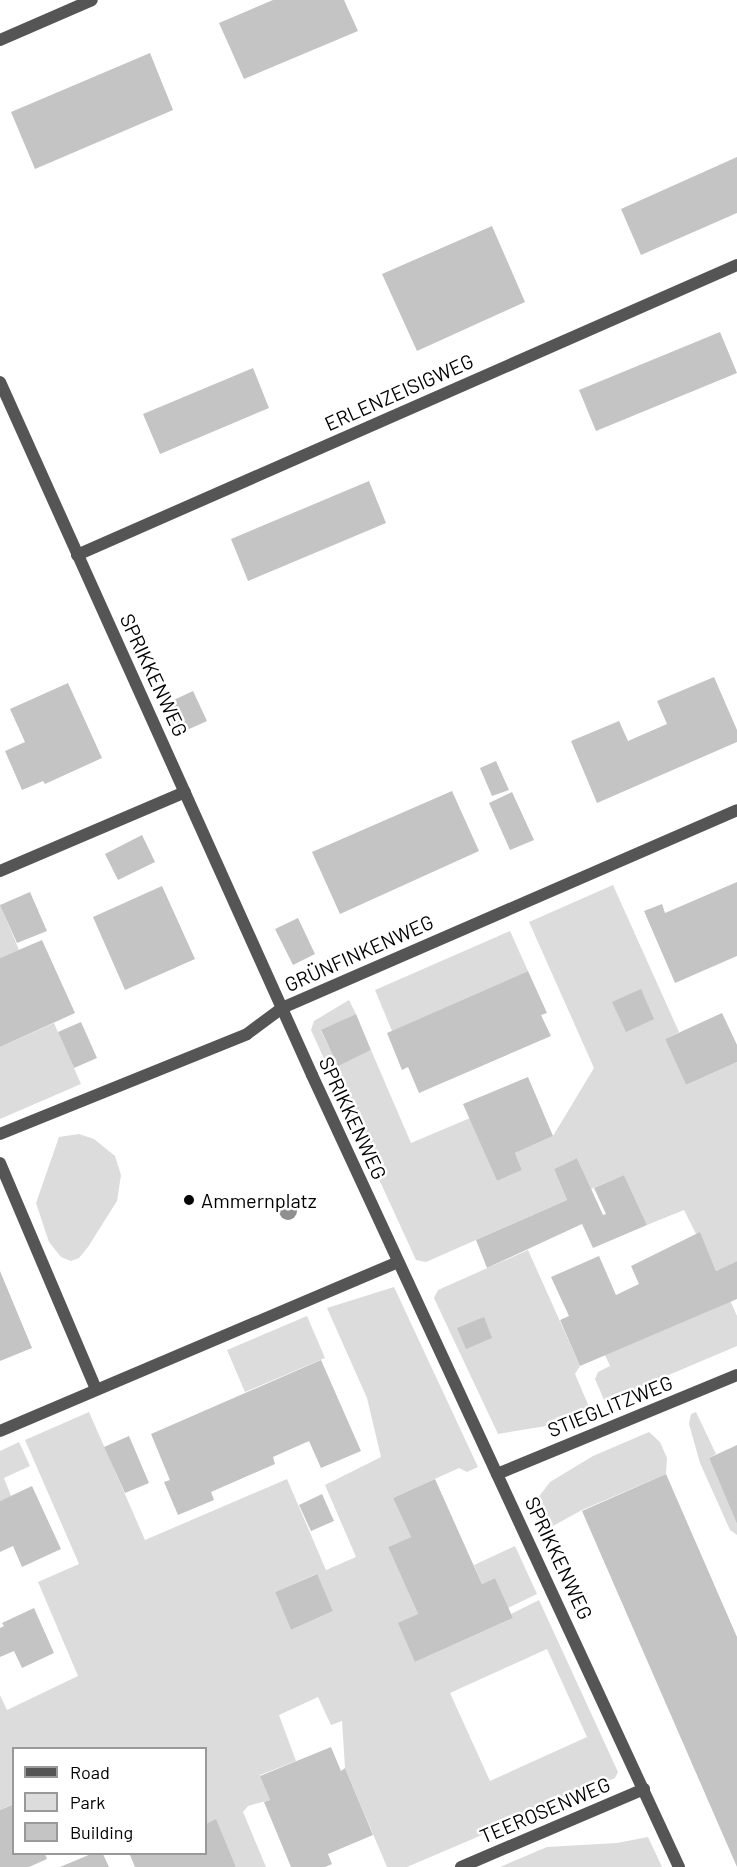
<!DOCTYPE html>
<html>
<head>
<meta charset="utf-8">
<style>
	body { margin:0 }
	#map { position:relative; width:737px; height:1867px; overflow:hidden; background:#fff; font-family:Barlow,sans-serif }
	div>[style] { position:absolute }
	.green>* { inset:0; background:#dcdcdc }
	.building>* { inset:0; background:#c4c4c4 }
	.street>* { height:12px; margin:-6px; padding:0 6px; transform-origin:6px; border-radius:6px; background:#555 }
	.trees>* { width:18px; height:18px; margin:-9px; border-radius:50%; background:#8f8f8f }
	.dots>* { width:16px; height:16px; translate:-50% -50%; box-sizing:border-box; border:3px solid #fff; border-radius:50% }
	span { translate:-50% -50%; white-space:nowrap; text-align:center; line-height:1.15; -webkit-text-stroke:5px #fff; paint-order:stroke }
	.street-label { font-size:20px; color:#000 }
	.poi-label { font-size:20px; color:#000 }
	.left { translate:0 -50%; text-align:left }
	.legend { position:absolute; left:12px; top:1747px; width:195px; height:108px; box-sizing:border-box; background:#fff; border:2px solid #999; margin:0; padding:8px 10px; list-style:none; font-size:18px; color:#000 }
	.legend li { display:flex; align-items:center; gap:12px; height:30px }
	.legend b { width:30px; border:2px solid #999 }
</style>
</head>
<body>
<div id="map">
	<div class="green">
		<div style="clip-path:polygon(613px 885px,679px 1032px,665px 1039px,686px 1085px,737px 1062px,737px 1261px,716px 1271px,700px 1233px,696px 1234px,684px 1210px,647px 1225px,624px 1175px,591px 1189px,577px 1158px,554px 1169px,567px 1200px,426px 1262px,416px 1260px,324px 1059px,311px 1030px,314px 1021px,349px 1000px,356px 1014px,321px 1031px,338px 1065px,371px 1050px,411px 1143px,470px 1118px,497px 1181px,522px 1170px,515px 1153px,553px 1136px,594px 1068px,529px 922px)"></div>
		<div style="clip-path:polygon(0 904px,19px 950px,0 958px)"></div>
		<div style="clip-path:polygon(510px 931px,528px 971px,392px 1031px,375px 990px)"></div>
		<div style="clip-path:polygon(54px 1023px,81px 1084px,0 1119px,0 1047px)"></div>
		<div style="clip-path:polygon(79px 1134px,94px 1139px,115px 1156px,121px 1175px,117px 1201px,88px 1247px,79px 1258px,71px 1261px,61px 1257px,49px 1242px,36px 1203px,59px 1137px)"></div>
		<div style="clip-path:polygon(528px 1250px,580px 1366px,575px 1374px,590px 1409px,546px 1426px,498px 1434px,434px 1298px,438px 1290px)"></div>
		<div style="clip-path:polygon(evenodd,394px 1287px,478px 1467px,467px 1472px,459px 1468px,393px 1498px,411px 1537px,388px 1547px,418px 1614px,415px 1662px,513px 1618px,511px 1614px,539px 1600px,618px 1772px,615px 1778px,407px 1867px,387px 1867px,345px 1768px,342px 1721px,331px 1725px,318px 1697px,279px 1715px,296px 1761px,260px 1775px,270px 1800px,248px 1806px,243px 1812px,266px 1867px,236px 1867px,216px 1820px,206px 1824px,206px 1748px,14px 1748px,13px 1804px,0 1810px,0 1695px,7px 1710px,78px 1676px,38px 1582px,79px 1564px,25px 1440px,89px 1412px,145px 1540px,287px 1479px,326px 1570px,356px 1557px,325px 1485px,381px 1457px,367px 1398px,327px 1308px,394px 1287px,316px 1574px,333px 1611px,291px 1630px,275px 1592px,316px 1574px,394px 1287px,547px 1649px,587px 1737px,490px 1781px,450px 1693px,547px 1649px)"></div>
		<div style="clip-path:polygon(730px 1300px,737px 1316px,737px 1346px,605px 1402px,595px 1379px,598px 1372px,610px 1366px,605px 1355px)"></div>
		<div style="clip-path:polygon(307px 1316px,325px 1358px,245px 1392px,227px 1350px)"></div>
		<div style="clip-path:polygon(696px 1412px,716px 1454px,709px 1458px,737px 1524px,737px 1535px,730px 1530px,700px 1463px,689px 1424px,691px 1414px)"></div>
		<div style="clip-path:polygon(649px 1432px,660px 1442px,667px 1458px,666px 1474px,582px 1510px,542px 1532px,531px 1507px,550px 1482px,593px 1456px)"></div>
		<div style="clip-path:polygon(19px 1442px,30px 1466px,4px 1478px,11px 1496px,0 1501px,0 1451px)"></div>
		<div style="clip-path:polygon(515px 1546px,537px 1594px,508px 1608px,495px 1578px,482px 1584px,474px 1565px)"></div>
		<div style="clip-path:polygon(648px 1837px,662px 1867px,500px 1867px,547px 1847px,617px 1843px)"></div>
	</div>
	<div class="building">
		<div style="clip-path:polygon(273px 0,344px 0,358px 31px,244px 79px,219px 23px)"></div>
		<div style="clip-path:polygon(150px 53px,173px 110px,35px 169px,11px 112px)"></div>
		<div style="clip-path:polygon(737px 157px,737px 213px,641px 255px,621px 209px)"></div>
		<div style="clip-path:polygon(492px 226px,525px 302px,417px 351px,382px 274px)"></div>
		<div style="clip-path:polygon(720px 332px,737px 373px,596px 431px,579px 390px)"></div>
		<div style="clip-path:polygon(253px 368px,269px 408px,160px 454px,143px 414px)"></div>
		<div style="clip-path:polygon(369px 481px,386px 523px,248px 581px,231px 539px)"></div>
		<div style="clip-path:polygon(714px 677px,737px 730px,737px 742px,597px 803px,571px 741px,619px 721px,628px 741px,667px 724px,657px 701px)"></div>
		<div style="clip-path:polygon(68px 683px,102px 758px,45px 784px,43px 781px,22px 790px,5px 751px,25px 742px,10px 709px)"></div>
		<div style="clip-path:polygon(193px 691px,207px 721px,176px 735px,163px 705px)"></div>
		<div style="clip-path:polygon(496px 761px,509px 790px,492px 796px,480px 768px)"></div>
		<div style="clip-path:polygon(452px 791px,479px 851px,340px 914px,312px 852px)"></div>
		<div style="clip-path:polygon(512px 792px,534px 840px,510px 850px,489px 803px)"></div>
		<div style="clip-path:polygon(142px 835px,155px 862px,118px 880px,105px 854px)"></div>
		<div style="clip-path:polygon(737px 882px,737px 956px,675px 983px,644px 911px,662px 904px,665px 913px)"></div>
		<div style="clip-path:polygon(162px 886px,195px 959px,125px 990px,93px 917px)"></div>
		<div style="clip-path:polygon(30px 892px,47px 931px,17px 943px,0 905px)"></div>
		<div style="clip-path:polygon(298px 918px,315px 954px,293px 965px,275px 929px)"></div>
		<div style="clip-path:polygon(42px 940px,75px 1013px,0 1047px,0 958px)"></div>
		<div style="clip-path:polygon(528px 971px,547px 1013px,541px 1015px,551px 1036px,419px 1093px,408px 1067px,402px 1070px,387px 1033px)"></div>
		<div style="clip-path:polygon(641px 989px,654px 1019px,626px 1032px,612px 1002px)"></div>
		<div style="clip-path:polygon(722px 1013px,737px 1045px,737px 1062px,686px 1085px,665px 1039px)"></div>
		<div style="clip-path:polygon(356px 1014px,371px 1050px,338px 1066px,321px 1030px)"></div>
		<div style="clip-path:polygon(81px 1022px,97px 1058px,74px 1068px,58px 1032px)"></div>
		<div style="clip-path:polygon(528px 1077px,553px 1136px,515px 1153px,522px 1170px,497px 1181px,463px 1104px)"></div>
		<div style="clip-path:polygon(577px 1158px,603px 1215px,606px 1214px,594px 1188px,624px 1175px,647px 1225px,593px 1248px,582px 1224px,487px 1268px,476px 1240px,567px 1200px,554px 1169px)"></div>
		<div style="clip-path:polygon(700px 1232px,716px 1271px,737px 1261px,737px 1299px,580px 1366px,560px 1320px,569px 1316px,551px 1277px,599px 1256px,616px 1295px,639px 1284px,631px 1266px)"></div>
		<div style="clip-path:polygon(0 1271px,32px 1348px,0 1361px)"></div>
		<div style="clip-path:polygon(484px 1317px,492px 1338px,466px 1349px,457px 1328px)"></div>
		<div style="clip-path:polygon(321px 1360px,361px 1451px,321px 1468px,309px 1441px,273px 1457px,275px 1464px,211px 1492px,214px 1500px,178px 1515px,164px 1482px,170px 1480px,151px 1434px)"></div>
		<div style="clip-path:polygon(129px 1436px,149px 1483px,125px 1493px,104px 1447px)"></div>
		<div style="clip-path:polygon(737px 1445px,737px 1524px,709px 1458px)"></div>
		<div style="clip-path:polygon(666px 1474px,737px 1637px,737px 1867px,582px 1511px)"></div>
		<div style="clip-path:polygon(435px 1479px,482px 1584px,495px 1578px,513px 1618px,415px 1662px,398px 1623px,418px 1614px,388px 1547px,411px 1537px,393px 1498px)"></div>
		<div style="clip-path:polygon(32px 1486px,61px 1549px,22px 1567px,13px 1546px,0 1552px,0 1501px)"></div>
		<div style="clip-path:polygon(322px 1494px,334px 1521px,311px 1531px,299px 1505px)"></div>
		<div style="clip-path:polygon(317px 1574px,333px 1611px,291px 1630px,275px 1592px)"></div>
		<div style="clip-path:polygon(34px 1608px,54px 1653px,22px 1668px,14px 1651px,0 1657px,0 1628px,4px 1626px,2px 1623px)"></div>
		<div style="clip-path:polygon(331px 1747px,341px 1771px,345px 1768px,373px 1835px,328px 1854px,332px 1864px,325px 1867px,291px 1867px,264px 1802px,270px 1800px,260px 1776px)"></div>
		<div style="clip-path:polygon(14px 1804px,14px 1854px,45px 1854px,47px 1859px,29px 1867px,0 1867px,0 1810px)"></div>
		<div style="clip-path:polygon(216px 1819px,236px 1867px,135px 1867px,130px 1855px,134px 1854px,206px 1854px,206px 1824px)"></div>
		<div style="clip-path:polygon(91px 1854px,103px 1854px,109px 1867px,60px 1867px)"></div>
	</div>
	<div class="street">
		<div style="left:0;top:40px;width:100px;rotate:-23.5deg"></div>
		<div style="left:0;top:382px;width:760px;rotate:65.76deg"></div>
		<div style="left:312px;top:1075px;width:873px;rotate:65.14deg"></div>
		<div style="left:77px;top:555px;width:721px;rotate:-23.72deg"></div>
		<div style="left:0;top:871px;width:201px;rotate:-23.1deg"></div>
		<div style="left:0;top:1134px;width:266px;rotate:-22deg"></div>
		<div style="left:247px;top:1034px;width:44px;rotate:-36.6deg"></div>
		<div style="left:282px;top:1008px;width:496px;rotate:-23.5deg"></div>
		<div style="left:0;top:1163px;width:246px;rotate:67deg"></div>
		<div style="left:0;top:1431px;width:432px;rotate:-23deg"></div>
		<div style="left:497px;top:1474px;width:260px;rotate:-22.4deg"></div>
		<div style="left:461px;top:1867px;width:199px;rotate:-23.1deg"></div>
	</div>
	<div class="trees">
		<div style="left:288px;top:1211px"></div>
	</div>
	<div class="dots">
		<div style="left:189px;top:1200px;background:#000"></div>
	</div>
	<div class="street-label">
		<span style="left:399px;top:392px;rotate:-24deg">ERLENZEISIGWEG</span>
		<span style="left:154px;top:675px;rotate:65deg">SPRIKKENWEG</span>
		<span style="left:359px;top:953px;rotate:-24deg">GRÜNFINKENWEG</span>
		<span style="left:353px;top:1118px;rotate:65deg">SPRIKKENWEG</span>
		<span style="left:610px;top:1406px;rotate:-22deg">STIEGLITZWEG</span>
		<span style="left:559px;top:1558px;rotate:65deg">SPRIKKENWEG</span>
		<span style="left:545px;top:1810px;rotate:-23deg">TEEROSENWEG</span>
	</div>
	<div class="poi-label">
		<span class="left" style="left:201px;top:1200px">Ammernplatz</span>
	</div>
	<ul class="legend">
	<li><b style="height:8px;background:#555"></b>Road</li>
	<li><b style="height:16px;background:#dcdcdc"></b>Park</li>
	<li><b style="height:16px;background:#c4c4c4"></b>Building</li>
	</ul>
</div>
</body>
</html>
